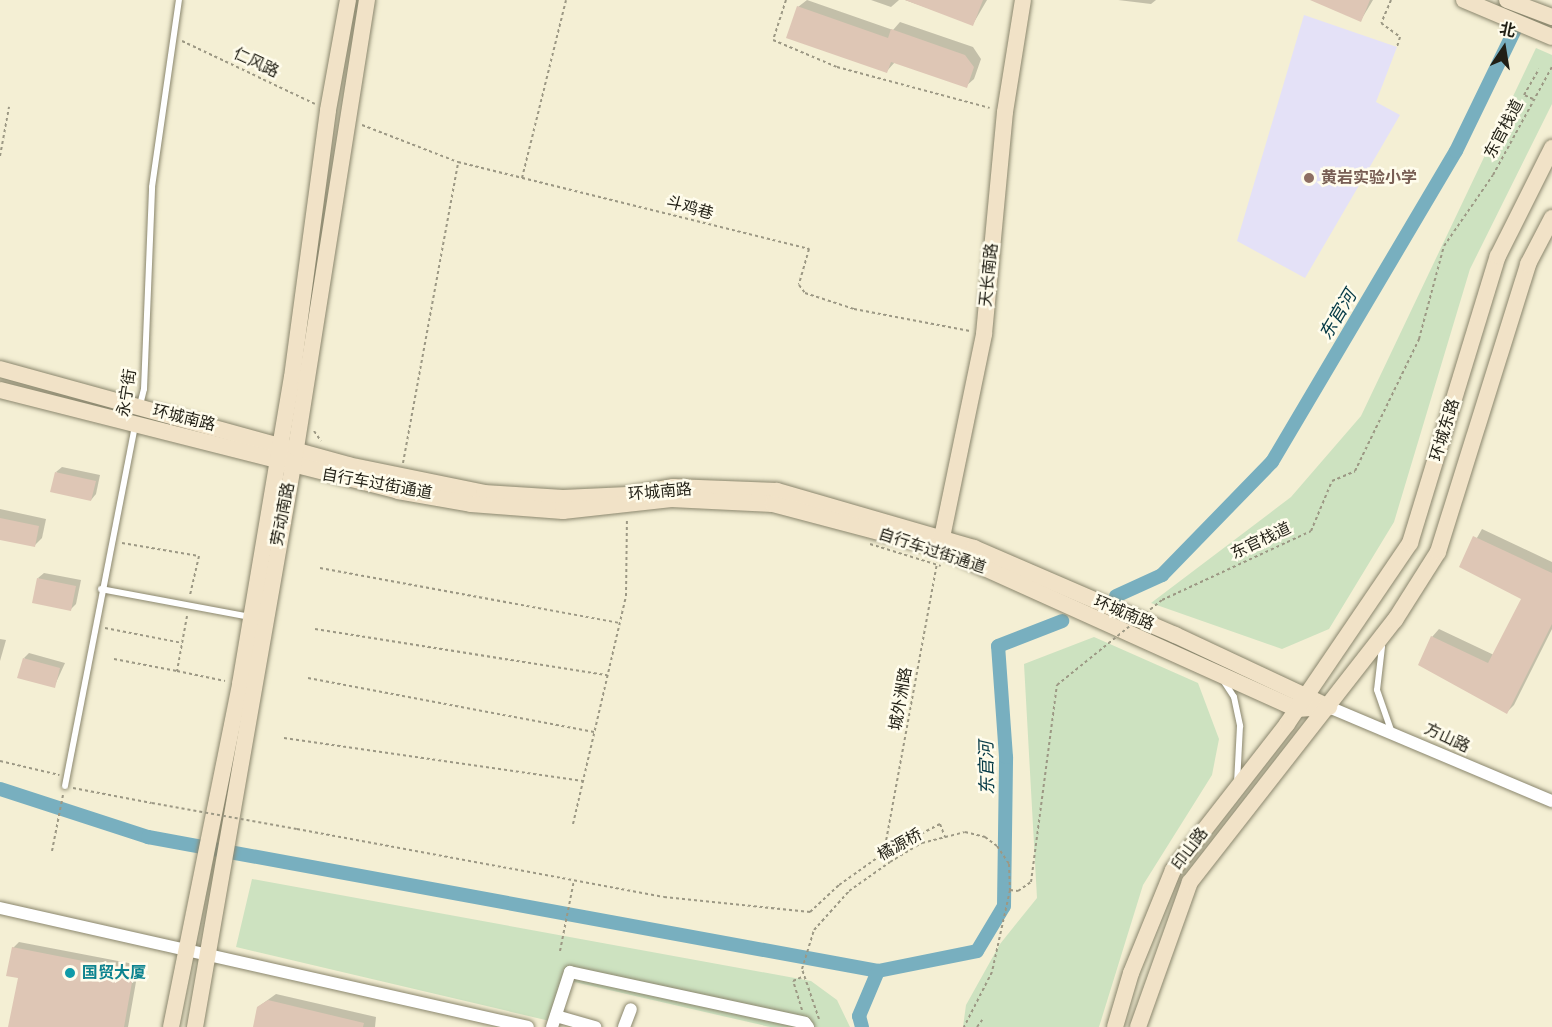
<!DOCTYPE html>
<html>
<head>
<meta charset="utf-8">
<style>
	body { margin:0 }
	#map { position:relative; width:1552px; height:1027px; overflow:hidden; background:#f4efd4; font-family:Karla,"Noto Sans SC",sans-serif }
	div>[style] { position:absolute }
	.education>* { inset:0; background:#e4e1f7 }
	.green>* { inset:0; background:#cde2c0 }
	.shadow>* { inset:0; background:#0003 }
	.canal>* { height:14px; margin:-7px; padding:0 7px; transform-origin:7px; border-radius:7px; background:#78afbf }
	.building>* { inset:0; background:#dec6b5 }
	.path>* { height:2px; margin-top:-1px; transform-origin:0; background:repeating-linear-gradient(90deg,#9c9884 0 3px,transparent 0 6px) }
	.roads { filter:drop-shadow(0 0 2px #8a866d) drop-shadow(0 0 2px #8a866d) }
	.lane>* { height:6px; margin:-3px; padding:0 3px; transform-origin:3px; border-radius:3px; background:#fff }
	.street>* { height:12px; margin:-6px; padding:0 6px; transform-origin:6px; border-radius:6px; background:#fff }
	.secondary>* { height:16px; margin:-8px; padding:0 8px; transform-origin:8px; border-radius:8px; background:#f1e2c7 }
	.path-bridge>* { height:2px; margin-top:-1px; transform-origin:0; background:repeating-linear-gradient(90deg,#9c9884 0 3px,transparent 0 6px) }
	.dots>* { width:16px; height:16px; translate:-50% -50%; box-sizing:border-box; border:3px solid #fffcec; border-radius:50% }
	span { translate:-50% -50%; white-space:nowrap; text-align:center; line-height:1.15; -webkit-text-stroke:5px #fffcec; paint-order:stroke }
	.street-label { font-size:16px; color:#211f15 }
	.education-label { font-size:16px; color:#785e54; font-weight:700 }
	.left { translate:0 -50%; text-align:left }
	.culture-label { font-size:16px; color:#0d838f; font-weight:700 }
	.water-label { font-size:18px; color:#043945; font-style:italic }
	.north { position:absolute; left:1474px; top:18px; width:60px; height:60px; -webkit-text-stroke:4px #fffcec; paint-order:stroke; rotate:12deg; font-size:16px; font-weight:700; line-height:24px; text-align:center; color:#211f15 }
	.north::after { content:''; display:block; margin:auto; width:21px; height:27px; background:#211f15; clip-path:polygon(50% 0,100% 100%,50% 72%,0 100%) }
</style>
</head>
<body>
<div id="map">
	<div class="education">
		<div style="clip-path:polygon(1304px 15px,1397px 47px,1376px 102px,1400px 115px,1305px 278px,1237px 241px)"></div>
	</div>
	<div class="green">
		<div style="clip-path:polygon(1536px 48px,1552px 55px,1552px 104px,1470px 269px,1394px 522px,1329px 629px,1282px 649px,1151px 603px,1291px 497px,1361px 416px)"></div>
		<div style="clip-path:polygon(1094px 637px,1198px 683px,1219px 739px,1212px 775px,1143px 885px,1099px 1027px,963px 1027px,966px 1005px,1000px 944px,1037px 898px,1024px 664px)"></div>
		<div style="clip-path:polygon(252px 879px,811px 981px,837px 1000px,850px 1027px,770px 1027px,566px 980px,554px 1022px,236px 947px)"></div>
	</div>
	<div class="shadow">
		<div style="clip-path:polygon(807px 0,893px 30px,900px 22px,973px 47px,981px 59px,974px 79px,966px 86px,895px 62px,886px 72px,798px 7px)"></div>
		<div style="clip-path:polygon(871px 0,899px 0,891px 7px)"></div>
		<div style="clip-path:polygon(905px 0,987px 0,973px 24px)"></div>
		<div style="clip-path:polygon(1118px 0,1156px 0,1151px 4px)"></div>
		<div style="clip-path:polygon(1314px 0,1373px 0,1361px 20px)"></div>
		<div style="clip-path:polygon(62px 467px,100px 475px,96px 494px,91px 500px,56px 472px)"></div>
		<div style="clip-path:polygon(0 509px,46px 519px,42px 538px,34px 546px,0 538px)"></div>
		<div style="clip-path:polygon(1482px 529px,1552px 562px,1552px 629px,1514px 705px,1507px 712px,1432px 637px,1439px 629px,1494px 655px,1523px 598px,1461px 566px)"></div>
		<div style="clip-path:polygon(44px 573px,81px 580px,76px 604px,70px 610px,38px 578px)"></div>
		<div style="clip-path:polygon(0 639px,6px 640px,0 661px)"></div>
		<div style="clip-path:polygon(29px 653px,65px 663px,54px 687px,24px 658px)"></div>
		<div style="clip-path:polygon(19px 942px,139px 965px,128px 1027px,10px 1027px,19px 977px,13px 948px)"></div>
		<div style="clip-path:polygon(276px 994px,376px 1017px,375px 1027px,255px 1027px,258px 1007px)"></div>
	</div>
	<div class="canal">
		<div style="left:1116px;top:596px;width:51px;rotate:-24.5deg"></div>
		<div style="left:1162px;top:575px;width:158px;rotate:-45.8deg"></div>
		<div style="left:1272px;top:462px;width:361px;rotate:-59.4deg"></div>
		<div style="left:1456px;top:151px;width:151px;rotate:-64.1deg"></div>
		<div style="left:0;top:789px;width:156px;rotate:18deg"></div>
		<div style="left:148px;top:837px;width:742px;rotate:10.4deg"></div>
		<div style="left:878px;top:971px;width:101px;rotate:-11.4deg"></div>
		<div style="left:977px;top:951px;width:52px;rotate:-59deg"></div>
		<div style="left:1004px;top:906px;width:149px;rotate:-89.2deg"></div>
		<div style="left:1006px;top:757px;width:111px;rotate:-94.1deg"></div>
		<div style="left:998px;top:646px;width:69px;rotate:-21.3deg"></div>
		<div style="left:862px;top:1027px;width:11px;rotate:-105deg"></div>
		<div style="left:859px;top:1016px;width:49px;rotate:-67.1deg"></div>
	</div>
	<div class="building">
		<div style="clip-path:polygon(905px 0,983px 0,973px 26px)"></div>
		<div style="clip-path:polygon(1310px 0,1370px 0,1361px 22px)"></div>
		<div style="clip-path:polygon(797px 6px,888px 38px,891px 29px,965px 55px,974px 67px,967px 88px,891px 62px,887px 73px,786px 38px)"></div>
		<div style="clip-path:polygon(55px 472px,96px 481px,91px 501px,50px 492px)"></div>
		<div style="clip-path:polygon(0 518px,39px 526px,35px 547px,0 540px)"></div>
		<div style="clip-path:polygon(1473px 536px,1552px 573px,1552px 624px,1507px 714px,1418px 665px,1431px 636px,1488px 663px,1521px 599px,1459px 567px)"></div>
		<div style="clip-path:polygon(37px 578px,76px 586px,71px 611px,32px 603px)"></div>
		<div style="clip-path:polygon(23px 658px,60px 668px,55px 688px,17px 678px)"></div>
		<div style="clip-path:polygon(12px 947px,134px 971px,124px 1027px,8px 1027px,18px 978px,6px 976px)"></div>
		<div style="clip-path:polygon(268px 1000px,364px 1023px,363px 1027px,253px 1027px,257px 1007px)"></div>
	</div>
	<div class="path">
		<div style="left:786px;top:0;width:42px;rotate:108deg"></div>
		<div style="left:773px;top:40px;width:69px;rotate:22.9deg"></div>
		<div style="left:837px;top:67px;width:158px;rotate:15deg"></div>
		<div style="left:1391px;top:0;width:25px;rotate:113deg"></div>
		<div style="left:1381px;top:23px;width:24px;rotate:36deg"></div>
		<div style="left:1400px;top:37px;width:10px;rotate:107deg"></div>
		<div style="left:182px;top:41px;width:147px;rotate:25.3deg"></div>
		<div style="left:1533px;top:99px;width:10px;rotate:-156deg"></div>
		<div style="left:1524px;top:95px;width:30px;rotate:-60deg"></div>
		<div style="left:362px;top:125px;width:103px;rotate:21.1deg"></div>
		<div style="left:458px;top:162px;width:362px;rotate:13.9deg"></div>
		<div style="left:809px;top:249px;width:37px;rotate:106deg"></div>
		<div style="left:799px;top:285px;width:10px;rotate:53deg"></div>
		<div style="left:805px;top:293px;width:52px;rotate:18.1deg"></div>
		<div style="left:854px;top:309px;width:118px;rotate:10.7deg"></div>
		<div style="left:0;top:156px;width:50px;rotate:-79.6deg"></div>
		<div style="left:522px;top:178px;width:183px;rotate:-76.1deg"></div>
		<div style="left:314px;top:431px;width:12px;rotate:55deg"></div>
		<div style="left:403px;top:463px;width:306px;rotate:-79.6deg"></div>
		<div style="left:122px;top:543px;width:78px;rotate:9.6deg"></div>
		<div style="left:199px;top:556px;width:40px;rotate:103deg"></div>
		<div style="left:870px;top:544px;width:74px;rotate:17.2deg"></div>
		<div style="left:320px;top:568px;width:304px;rotate:10.4deg"></div>
		<div style="left:187px;top:616px;width:56px;rotate:100.3deg"></div>
		<div style="left:177px;top:671px;width:49px;rotate:11.8deg"></div>
		<div style="left:105px;top:628px;width:78px;rotate:11deg"></div>
		<div style="left:315px;top:629px;width:296px;rotate:9deg"></div>
		<div style="left:114px;top:659px;width:64px;rotate:10.8deg"></div>
		<div style="left:308px;top:678px;width:291px;rotate:10.7deg"></div>
		<div style="left:284px;top:738px;width:302px;rotate:8.2deg"></div>
		<div style="left:0;top:761px;width:61px;rotate:13.3deg"></div>
		<div style="left:73px;top:788px;width:80px;rotate:10.8deg"></div>
		<div style="left:573px;top:824px;width:234px;rotate:-76.9deg"></div>
		<div style="left:626px;top:596px;width:77px;rotate:-89.3deg"></div>
		<div style="left:297px;top:829px;width:373px;rotate:10.5deg"></div>
		<div style="left:664px;top:897px;width:147px;rotate:5.9deg"></div>
		<div style="left:810px;top:912px;width:40px;rotate:-43deg"></div>
		<div style="left:839px;top:885px;width:55px;rotate:-35.4deg"></div>
		<div style="left:884px;top:853px;width:63px;rotate:-27.4deg"></div>
		<div style="left:940px;top:824px;width:14px;rotate:69deg"></div>
		<div style="left:52px;top:851px;width:57px;rotate:-78.9deg"></div>
		<div style="left:884px;top:852px;width:294px;rotate:-79.6deg"></div>
		<div style="left:560px;top:951px;width:72px;rotate:-78.8deg"></div>
		<div style="left:802px;top:1010px;width:30px;rotate:-107deg"></div>
		<div style="left:793px;top:981px;width:12px;rotate:-24deg"></div>
		<div style="left:819px;top:1019px;width:53px;rotate:-108.8deg"></div>
		<div style="left:802px;top:969px;width:41px;rotate:-72.9deg"></div>
		<div style="left:814px;top:930px;width:52px;rotate:-48.1deg"></div>
		<div style="left:849px;top:891px;width:50px;rotate:-35.3deg"></div>
		<div style="left:890px;top:862px;width:37px;rotate:-31deg"></div>
		<div style="left:922px;top:843px;width:44px;rotate:-14.3deg"></div>
		<div style="left:965px;top:832px;width:21px;rotate:14deg"></div>
		<div style="left:985px;top:837px;width:15px;rotate:37deg"></div>
		<div style="left:997px;top:846px;width:22px;rotate:56deg"></div>
		<div style="left:1009px;top:864px;width:26px;rotate:88deg"></div>
		<div style="left:1010px;top:890px;width:84px;rotate:102.4deg"></div>
		<div style="left:992px;top:972px;width:62px;rotate:117deg"></div>
		<div style="left:977px;top:1027px;width:9px;rotate:-54deg"></div>
	</div>
	<div class="roads">
		<div class="lane">
			<div style="left:140px;top:405px;width:16px;rotate:-76deg"></div>
			<div style="left:144px;top:389px;width:202px;rotate:-87.7deg"></div>
			<div style="left:152px;top:187px;width:189px;rotate:-81.8deg"></div>
			<div style="left:101px;top:589px;width:153px;rotate:10.6deg"></div>
			<div style="left:1382px;top:647px;width:43px;rotate:96.6deg"></div>
			<div style="left:1377px;top:690px;width:42px;rotate:70.7deg"></div>
			<div style="left:1223px;top:680px;width:20px;rotate:57deg"></div>
			<div style="left:1234px;top:697px;width:30px;rotate:78deg"></div>
			<div style="left:1240px;top:726px;width:57px;rotate:93deg"></div>
			<div style="left:65px;top:786px;width:367px;rotate:-79deg"></div>
		</div>
		<div class="street">
			<div style="left:1329px;top:707px;width:242px;rotate:22.9deg"></div>
			<div style="left:0;top:908px;width:541px;rotate:12.7deg"></div>
			<div style="left:556px;top:1016px;width:41px;rotate:15.8deg"></div>
			<div style="left:552px;top:1027px;width:58px;rotate:-71.9deg"></div>
			<div style="left:570px;top:972px;width:240px;rotate:12.2deg"></div>
			<div style="left:805px;top:1023px;width:5px;rotate:53deg"></div>
			<div style="left:624px;top:1027px;width:19px;rotate:-69deg"></div>
		</div>
		<div class="secondary">
			<div style="left:1464px;top:0;width:95px;rotate:22.8deg"></div>
			<div style="left:1507px;top:0;width:48px;rotate:20.7deg"></div>
			<div style="left:0;top:369px;width:361px;rotate:15.4deg"></div>
			<div style="left:348px;top:465px;width:139px;rotate:11.6deg"></div>
			<div style="left:484px;top:493px;width:79px;rotate:3.6deg"></div>
			<div style="left:563px;top:498px;width:65px;rotate:-2.6deg"></div>
			<div style="left:628px;top:495px;width:46px;rotate:-10.1deg"></div>
			<div style="left:673px;top:487px;width:104px;rotate:2.2deg"></div>
			<div style="left:777px;top:491px;width:205px;rotate:16.1deg"></div>
			<div style="left:974px;top:548px;width:219px;rotate:23.4deg"></div>
			<div style="left:1175px;top:635px;width:170px;rotate:25.1deg"></div>
			<div style="left:0;top:390px;width:411px;rotate:14.2deg"></div>
			<div style="left:398px;top:491px;width:74px;rotate:10.1deg"></div>
			<div style="left:471px;top:504px;width:92px;rotate:4.4deg"></div>
			<div style="left:563px;top:511px;width:109px;rotate:-6.3deg"></div>
			<div style="left:671px;top:499px;width:102px;rotate:2.8deg"></div>
			<div style="left:773px;top:504px;width:173px;rotate:14.8deg"></div>
			<div style="left:940px;top:548px;width:392px;rotate:24.3deg"></div>
			<div style="left:1297px;top:709px;width:32px;rotate:-4deg"></div>
			<div style="left:940px;top:547px;width:217px;rotate:-78.3deg"></div>
			<div style="left:984px;top:334px;width:223px;rotate:-84.6deg"></div>
			<div style="left:1005px;top:112px;width:113px;rotate:-80.9deg"></div>
			<div style="left:171px;top:1027px;width:350px;rotate:-78.6deg"></div>
			<div style="left:240px;top:684px;width:311px;rotate:-80.4deg"></div>
			<div style="left:292px;top:377px;width:269px;rotate:-82.3deg"></div>
			<div style="left:328px;top:110px;width:112px;rotate:-79.7deg"></div>
			<div style="left:195px;top:1027px;width:588px;rotate:-80.1deg"></div>
			<div style="left:296px;top:448px;width:454px;rotate:-81deg"></div>
			<div style="left:1115px;top:1027px;width:56px;rotate:-73.5deg"></div>
			<div style="left:1131px;top:973px;width:111px;rotate:-67.8deg"></div>
			<div style="left:1173px;top:870px;width:185px;rotate:-52deg"></div>
			<div style="left:1287px;top:724px;width:219px;rotate:-55.8deg"></div>
			<div style="left:1410px;top:543px;width:300px;rotate:-73deg"></div>
			<div style="left:1498px;top:256px;width:121px;rotate:-63.4deg"></div>
			<div style="left:1138px;top:1027px;width:154px;rotate:-70.3deg"></div>
			<div style="left:1190px;top:882px;width:333px;rotate:-52deg"></div>
			<div style="left:1395px;top:620px;width:80px;rotate:-57.7deg"></div>
			<div style="left:1438px;top:552px;width:302px;rotate:-72.6deg"></div>
			<div style="left:1528px;top:264px;width:52px;rotate:-62.4deg"></div>
		</div>
	</div>
	<div class="path-bridge">
		<div style="left:152px;top:803px;width:147px;rotate:10.2deg"></div>
		<div style="left:1010px;top:890px;width:8px;rotate:7deg"></div>
		<div style="left:1018px;top:891px;width:16px;rotate:-35deg"></div>
		<div style="left:1031px;top:882px;width:199px;rotate:-82.5deg"></div>
		<div style="left:1057px;top:685px;width:135px;rotate:-39deg"></div>
		<div style="left:1162px;top:600px;width:164px;rotate:-24.8deg"></div>
		<div style="left:1311px;top:531px;width:54px;rotate:-67.2deg"></div>
		<div style="left:1332px;top:481px;width:25px;rotate:-23deg"></div>
		<div style="left:1355px;top:471px;width:147px;rotate:-64.1deg"></div>
		<div style="left:1419px;top:339px;width:96px;rotate:-75deg"></div>
		<div style="left:1444px;top:246px;width:86px;rotate:-55.4deg"></div>
		<div style="left:1493px;top:175px;width:123px;rotate:-61.4deg"></div>
	</div>
	<div class="dots">
		<div style="left:1309px;top:178px;background:#8d6e63"></div>
		<div style="left:70px;top:973px;background:#0f9aa8"></div>
	</div>
	<div class="street-label">
		<span style="left:256px;top:63px;rotate:25deg">仁风路</span>
		<span style="left:1504px;top:129px;rotate:-62deg">东官栈道</span>
		<span style="left:690px;top:208px;rotate:16deg">斗鸡巷</span>
		<span style="left:989px;top:275px;rotate:-84deg">天长南路</span>
		<span style="left:127px;top:393px;rotate:-81deg">永宁街</span>
		<span style="left:184px;top:418px;rotate:14deg">环城南路</span>
		<span style="left:1445px;top:430px;rotate:-73deg">环城东路</span>
		<span style="left:377px;top:484px;rotate:10deg">自行车过街通道</span>
		<span style="left:660px;top:492px;rotate:-5deg">环城南路</span>
		<span style="left:283px;top:514px;rotate:-79deg">劳动南路</span>
		<span style="left:1261px;top:541px;rotate:-25deg">东官栈道</span>
		<span style="left:932px;top:551px;rotate:18deg">自行车过街通道</span>
		<span style="left:1124px;top:613px;rotate:23deg">环城南路</span>
		<span style="left:901px;top:699px;rotate:-80deg">城外洲路</span>
		<span style="left:1447px;top:738px;rotate:25deg">方山路</span>
		<span style="left:900px;top:845px;rotate:-29deg">橘源桥</span>
		<span style="left:1190px;top:849px;rotate:-53deg">印山路</span>
	</div>
	<div class="education-label">
		<span class="left" style="left:1321px;top:178px">黄岩实验小学</span>
	</div>
	<div class="culture-label">
		<span class="left" style="left:82px;top:973px">国贸大厦</span>
	</div>
	<div class="water-label">
		<span style="left:1338px;top:315px;rotate:-59deg">东官河</span>
		<span style="left:987px;top:768px;rotate:-91deg">东官河</span>
	</div>
	<div class="north">北</div>
</div>
</body>
</html>
